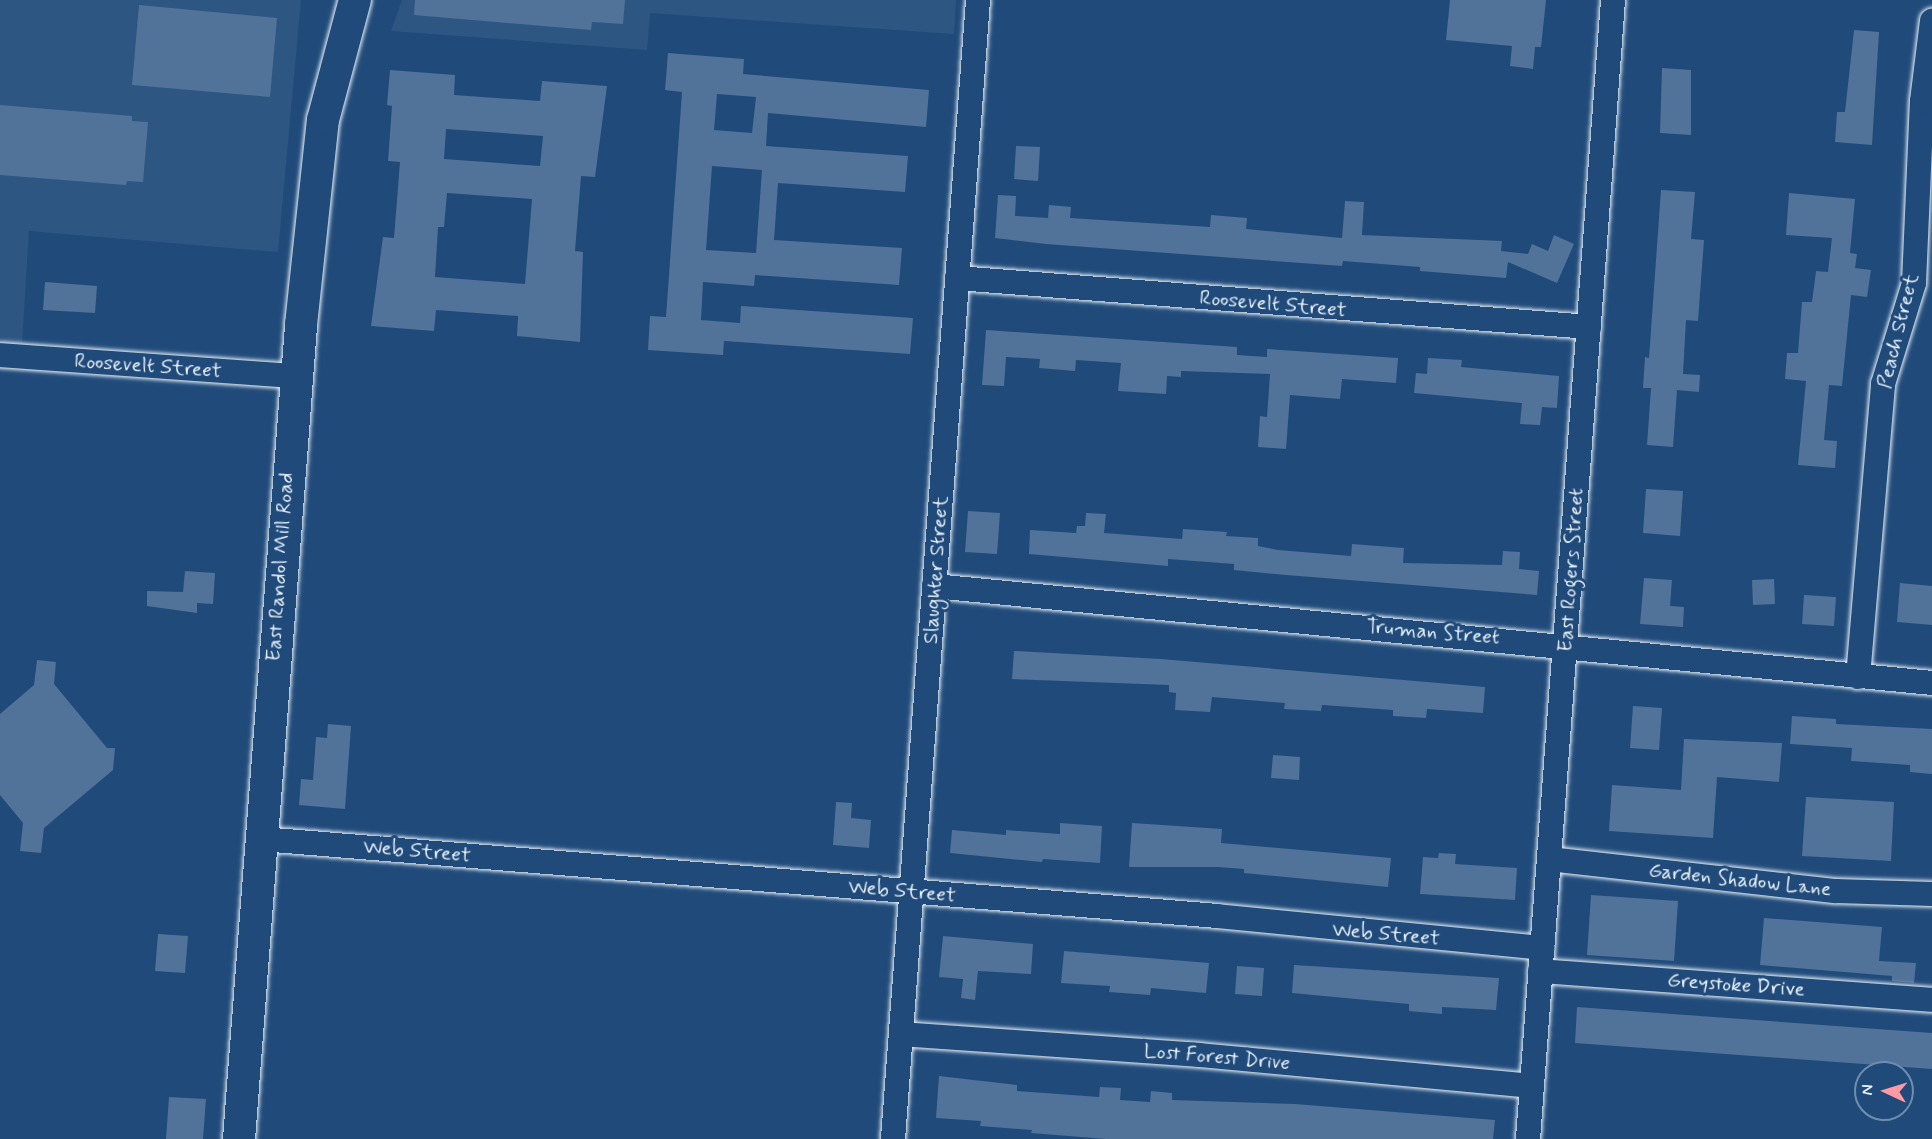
<!DOCTYPE html>
<html>
<head>
<meta charset="utf-8">
<style>
	body { margin:0 }
	#map { position:relative; width:1932px; height:1139px; overflow:hidden; background:#1f4a7a; font-family:Mynerve,sans-serif }
	div>[style] { position:absolute }
	.built>* { inset:0; background:#2e5683 }
	.building>* { inset:0; background:#517399 }
	.roads { filter:drop-shadow(0 0 2px #e8f1f8) drop-shadow(0 0 2px #e8f1f8) }
	.minor>* { height:24px; margin:-12px; padding:0 12px; transform-origin:12px; border-radius:12px; background:#1f4a7a }
	.major>* { height:32px; margin:-16px; padding:0 16px; transform-origin:16px; border-radius:16px; background:#1f4a7a }
	span { translate:-50% -50%; white-space:nowrap; text-align:center; line-height:1.15; -webkit-text-stroke:6px #1f4a7a; paint-order:stroke }
	.street-label { font-size:21px; color:#e8f1f8 }
	.north { position:absolute; left:1854px; top:1061px; width:60px; height:60px; box-sizing:border-box; background:#1f4a7a; border:2px solid #6f8dac; border-radius:50%; rotate:274deg; font-size:16px; font-weight:700; line-height:24px; text-align:center; color:#e8f1f8 }
	.north::after { content:''; display:block; margin:auto; width:21px; height:27px; background:#ff9aa2; clip-path:polygon(50% 0,100% 100%,50% 72%,0 100%) }
</style>
</head>
<body>
<div id="map">
	<div class="built">
		<div style="clip-path:polygon(0 0,301px 0,278px 252px,29px 231px,22px 344px,0 343px)"></div>
		<div style="clip-path:polygon(402px 0,956px 0,954px 34px,650px 13px,647px 50px,391px 31px)"></div>
	</div>
	<div class="building">
		<div style="clip-path:polygon(415px 0,625px 0,623px 24px,592px 22px,591px 30px,414px 15px)"></div>
		<div style="clip-path:polygon(1450px 0,1546px 0,1541px 47px,1535px 47px,1533px 69px,1510px 66px,1512px 46px,1446px 40px)"></div>
		<div style="clip-path:polygon(139px 5px,277px 18px,270px 97px,132px 85px)"></div>
		<div style="clip-path:polygon(1854px 30px,1879px 32px,1872px 145px,1835px 142px,1837px 112px,1845px 112px)"></div>
		<div style="clip-path:polygon(evenodd,668px 53px,744px 59px,743px 74px,929px 90px,926px 127px,768px 113px,766px 146px,908px 156px,905px 192px,778px 183px,774px 240px,902px 248px,899px 285px,755px 275px,754px 286px,703px 282px,701px 320px,740px 323px,741px 306px,913px 318px,910px 354px,724px 341px,723px 355px,648px 350px,650px 316px,666px 317px,682px 92px,665px 90px,668px 53px,717px 94px,756px 97px,752px 133px,714px 130px,717px 94px,668px 53px,712px 166px,762px 170px,756px 253px,706px 250px,712px 166px)"></div>
		<div style="clip-path:polygon(1662px 68px,1691px 70px,1691px 135px,1660px 133px)"></div>
		<div style="clip-path:polygon(evenodd,390px 70px,455px 75px,454px 95px,540px 101px,542px 81px,607px 86px,595px 177px,581px 176px,575px 251px,583px 252px,580px 342px,517px 336px,518px 316px,436px 310px,434px 331px,371px 326px,383px 237px,394px 238px,400px 162px,388px 161px,392px 106px,387px 105px,390px 70px,446px 129px,543px 136px,540px 166px,444px 159px,446px 129px,390px 70px,447px 193px,532px 199px,525px 284px,435px 277px,438px 227px,444px 227px,447px 193px)"></div>
		<div style="clip-path:polygon(0 105px,132px 116px,132px 121px,148px 122px,143px 182px,127px 181px,126px 185px,0 175px)"></div>
		<div style="clip-path:polygon(1016px 146px,1040px 147px,1038px 181px,1014px 179px)"></div>
		<div style="clip-path:polygon(1661px 190px,1695px 192px,1691px 239px,1704px 240px,1698px 321px,1686px 320px,1683px 374px,1700px 375px,1699px 392px,1677px 390px,1673px 447px,1647px 445px,1651px 388px,1643px 388px,1645px 357px,1649px 358px)"></div>
		<div style="clip-path:polygon(1789px 193px,1855px 199px,1850px 253px,1857px 254px,1855px 268px,1871px 270px,1867px 297px,1851px 295px,1842px 386px,1829px 385px,1824px 440px,1837px 441px,1835px 468px,1798px 465px,1806px 381px,1785px 379px,1787px 353px,1798px 353px,1802px 302px,1812px 302px,1816px 271px,1828px 272px,1832px 238px,1786px 235px)"></div>
		<div style="clip-path:polygon(998px 195px,1016px 196px,1015px 216px,1048px 218px,1049px 205px,1071px 207px,1070px 218px,1210px 227px,1211px 215px,1247px 218px,1246px 229px,1342px 238px,1345px 201px,1364px 202px,1362px 235px,1502px 241px,1501px 251px,1528px 254px,1532px 244px,1548px 251px,1554px 235px,1574px 244px,1557px 283px,1508px 262px,1506px 278px,1420px 271px,1420px 267px,1343px 261px,1342px 266px,1046px 244px,995px 238px)"></div>
		<div style="clip-path:polygon(45px 282px,97px 286px,95px 313px,43px 310px)"></div>
		<div style="clip-path:polygon(986px 330px,1237px 347px,1237px 355px,1267px 357px,1267px 349px,1398px 358px,1396px 383px,1342px 379px,1340px 399px,1290px 395px,1286px 449px,1258px 447px,1260px 416px,1267px 417px,1270px 374px,1181px 371px,1181px 377px,1167px 376px,1166px 394px,1118px 391px,1121px 363px,1076px 360px,1075px 371px,1039px 368px,1040px 359px,1006px 357px,1004px 386px,982px 385px)"></div>
		<div style="clip-path:polygon(1428px 358px,1462px 360px,1461px 367px,1559px 376px,1557px 408px,1542px 407px,1540px 425px,1520px 424px,1522px 403px,1414px 393px,1416px 373px,1427px 374px)"></div>
		<div style="clip-path:polygon(1646px 489px,1683px 491px,1680px 536px,1643px 533px)"></div>
		<div style="clip-path:polygon(968px 511px,1000px 513px,997px 554px,965px 552px)"></div>
		<div style="clip-path:polygon(1086px 513px,1106px 514px,1104px 533px,1182px 539px,1183px 529px,1227px 532px,1226px 536px,1258px 538px,1258px 546px,1278px 550px,1351px 556px,1352px 544px,1404px 548px,1403px 563px,1502px 565px,1503px 551px,1520px 552px,1519px 569px,1539px 571px,1537px 595px,1286px 575px,1234px 570px,1234px 564px,1168px 559px,1168px 566px,1029px 554px,1030px 530px,1076px 533px,1077px 526px,1085px 526px)"></div>
		<div style="clip-path:polygon(185px 571px,215px 573px,213px 604px,197px 603px,197px 613px,147px 606px,147px 591px,183px 592px)"></div>
		<div style="clip-path:polygon(1644px 578px,1672px 580px,1670px 606px,1684px 607px,1683px 627px,1640px 624px)"></div>
		<div style="clip-path:polygon(1774px 579px,1775px 604px,1753px 605px,1752px 580px)"></div>
		<div style="clip-path:polygon(1900px 583px,1932px 586px,1932px 625px,1897px 622px)"></div>
		<div style="clip-path:polygon(1804px 595px,1836px 597px,1834px 626px,1802px 624px)"></div>
		<div style="clip-path:polygon(1014px 651px,1161px 659px,1485px 687px,1483px 713px,1427px 709px,1426px 718px,1393px 716px,1393px 710px,1322px 705px,1321px 711px,1284px 709px,1285px 703px,1212px 697px,1210px 712px,1175px 710px,1176px 693px,1169px 692px,1169px 685px,1012px 679px)"></div>
		<div style="clip-path:polygon(37px 660px,56px 662px,54px 684px,107px 748px,115px 748px,113px 770px,44px 828px,41px 853px,20px 851px,23px 823px,0 795px,0 714px,34px 685px)"></div>
		<div style="clip-path:polygon(1633px 706px,1662px 708px,1659px 750px,1630px 748px)"></div>
		<div style="clip-path:polygon(1792px 716px,1836px 719px,1836px 724px,1932px 729px,1932px 774px,1910px 772px,1910px 765px,1851px 761px,1852px 748px,1790px 744px)"></div>
		<div style="clip-path:polygon(328px 724px,351px 726px,345px 809px,299px 805px,301px 779px,313px 780px,316px 737px,327px 738px)"></div>
		<div style="clip-path:polygon(1684px 739px,1782px 743px,1779px 782px,1717px 777px,1713px 838px,1609px 831px,1612px 785px,1681px 790px)"></div>
		<div style="clip-path:polygon(1273px 755px,1300px 757px,1299px 780px,1271px 778px)"></div>
		<div style="clip-path:polygon(1806px 797px,1894px 802px,1891px 861px,1802px 856px)"></div>
		<div style="clip-path:polygon(836px 802px,852px 803px,851px 818px,871px 820px,869px 848px,833px 845px)"></div>
		<div style="clip-path:polygon(1060px 823px,1102px 826px,1100px 863px,1043px 859px,1042px 862px,950px 853px,952px 830px,1006px 835px,1006px 830px,1060px 834px)"></div>
		<div style="clip-path:polygon(1132px 823px,1222px 829px,1221px 843px,1391px 858px,1388px 887px,1244px 873px,1244px 869px,1218px 867px,1129px 867px)"></div>
		<div style="clip-path:polygon(1439px 853px,1456px 854px,1455px 864px,1517px 868px,1515px 900px,1420px 894px,1423px 857px,1438px 858px)"></div>
		<div style="clip-path:polygon(1591px 895px,1678px 901px,1674px 961px,1587px 955px)"></div>
		<div style="clip-path:polygon(1764px 918px,1882px 927px,1879px 961px,1916px 963px,1914px 983px,1892px 981px,1892px 976px,1760px 965px)"></div>
		<div style="clip-path:polygon(158px 934px,188px 936px,185px 973px,155px 971px)"></div>
		<div style="clip-path:polygon(943px 936px,1033px 944px,1031px 974px,978px 971px,975px 1000px,961px 998px,963px 979px,939px 977px)"></div>
		<div style="clip-path:polygon(1064px 951px,1209px 963px,1206px 993px,1151px 988px,1150px 995px,1109px 992px,1110px 986px,1061px 983px)"></div>
		<div style="clip-path:polygon(1294px 965px,1499px 978px,1496px 1010px,1442px 1007px,1442px 1014px,1409px 1011px,1409px 1004px,1292px 993px)"></div>
		<div style="clip-path:polygon(1237px 966px,1264px 968px,1262px 996px,1235px 994px)"></div>
		<div style="clip-path:polygon(1577px 1007px,1932px 1033px,1932px 1069px,1575px 1043px)"></div>
		<div style="clip-path:polygon(939px 1076px,1017px 1085px,1017px 1091px,1099px 1097px,1100px 1087px,1121px 1088px,1120px 1100px,1150px 1102px,1151px 1091px,1172px 1093px,1172px 1100px,1295px 1104px,1495px 1120px,1493px 1139px,1106px 1139px,1031px 1133px,1032px 1130px,980px 1126px,981px 1121px,936px 1118px)"></div>
		<div style="clip-path:polygon(169px 1097px,206px 1099px,203px 1139px,166px 1139px)"></div>
	</div>
	<div class="roads">
		<div class="minor">
			<div style="left:957px;top:278px;width:634px;rotate:4.43deg"></div>
			<div style="left:0;top:355px;width:296px;rotate:4.1deg"></div>
			<div style="left:934px;top:586px;width:1003px;rotate:5.55deg"></div>
			<div style="left:1858px;top:677px;width:294px;rotate:-85.1deg"></div>
			<div style="left:1883px;top:384px;width:106px;rotate:-72.9deg"></div>
			<div style="left:1914px;top:283px;width:182px;rotate:-87.5deg"></div>
			<div style="left:1922px;top:101px;width:81px;rotate:-82.9deg"></div>
			<div style="left:261px;top:839px;width:959px;rotate:4.6deg"></div>
			<div style="left:1217px;top:916px;width:327px;rotate:5.6deg"></div>
			<div style="left:1549px;top:859px;width:289px;rotate:6.4deg"></div>
			<div style="left:1836px;top:891px;width:96px;rotate:1.8deg"></div>
			<div style="left:1540px;top:971px;width:393px;rotate:4.2deg"></div>
			<div style="left:901px;top:1034px;width:299px;rotate:4deg"></div>
			<div style="left:1199px;top:1055px;width:334px;rotate:5.3deg"></div>
			<div style="left:893px;top:1139px;width:1142px;rotate:-85.73deg"></div>
			<div style="left:1528px;top:1139px;width:1142px;rotate:-85.73deg"></div>
		</div>
		<div class="major">
			<div style="left:239px;top:1139px;width:816px;rotate:-85.64deg"></div>
			<div style="left:301px;top:325px;width:206px;rotate:-83.9deg"></div>
			<div style="left:323px;top:120px;width:124px;rotate:-75.1deg"></div>
		</div>
	</div>
	<div class="street-label">
		<span style="left:1273px;top:304px;rotate:5deg">Roosevelt Street</span>
		<span style="left:1898px;top:331px;rotate:-76deg">Peach Street</span>
		<span style="left:148px;top:366px;rotate:4deg">Roosevelt Street</span>
		<span style="left:280px;top:567px;rotate:-86deg">East Randol Mill Road</span>
		<span style="left:936px;top:570px;rotate:-86deg">Slaughter Street</span>
		<span style="left:1571px;top:570px;rotate:-86deg">East Rogers Street</span>
		<span style="left:1433px;top:632px;rotate:5deg">Truman Street</span>
		<span style="left:417px;top:851px;rotate:5deg">Web Street</span>
		<span style="left:1740px;top:880px;rotate:6deg">Garden Shadow Lane</span>
		<span style="left:902px;top:891px;rotate:5deg">Web Street</span>
		<span style="left:1386px;top:934px;rotate:5deg">Web Street</span>
		<span style="left:1736px;top:985px;rotate:4deg">Greystoke Drive</span>
		<span style="left:1217px;top:1057px;rotate:5deg">Lost Forest Drive</span>
	</div>
	<div class="north">N</div>
</div>
</body>
</html>
